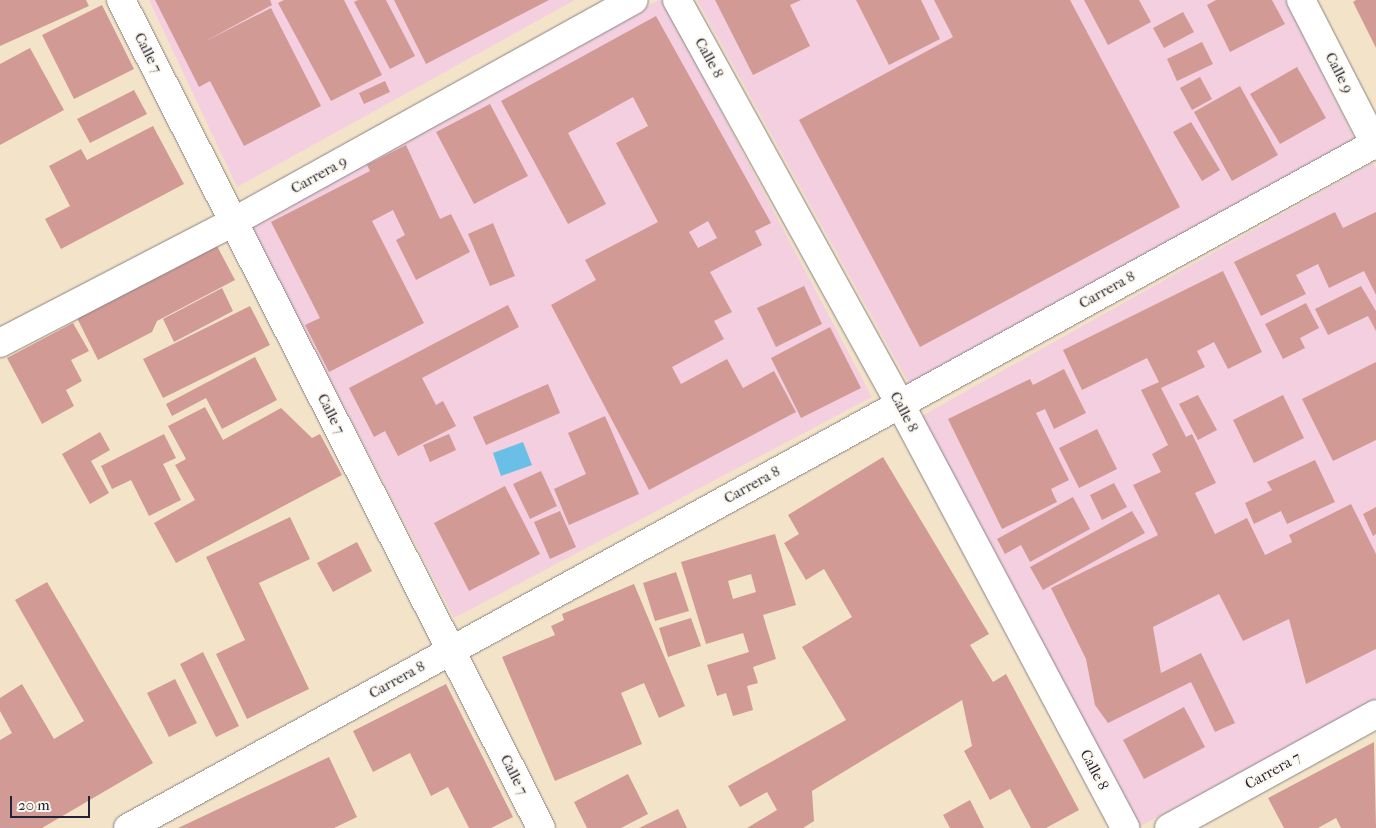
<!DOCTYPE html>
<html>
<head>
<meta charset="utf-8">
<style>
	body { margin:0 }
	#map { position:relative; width:1376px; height:828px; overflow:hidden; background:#f3e4c9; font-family:"IM FELL French Canon",serif }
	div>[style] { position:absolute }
	.built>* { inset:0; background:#f3cfdf }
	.water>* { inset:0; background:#69bfe6 }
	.building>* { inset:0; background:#d29a95 }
	.roads { filter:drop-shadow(0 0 1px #8a8382) drop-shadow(0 0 1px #8a8382) }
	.street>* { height:28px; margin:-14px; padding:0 14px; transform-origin:14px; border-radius:14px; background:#fff }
	.secondary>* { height:28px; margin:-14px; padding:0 14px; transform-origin:14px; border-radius:14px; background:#fff }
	span { translate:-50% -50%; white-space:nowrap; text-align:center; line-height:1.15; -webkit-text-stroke:4px #fbf7ec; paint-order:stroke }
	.street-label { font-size:15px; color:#22223b }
	.scale { position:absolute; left:10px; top:796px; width:80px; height:22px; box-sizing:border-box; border:2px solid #22223b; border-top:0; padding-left:6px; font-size:15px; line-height:18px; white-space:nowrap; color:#22223b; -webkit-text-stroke:4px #fbf7ec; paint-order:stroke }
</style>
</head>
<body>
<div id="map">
	<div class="built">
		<div style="clip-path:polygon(149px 0,575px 0,237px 187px)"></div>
		<div style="clip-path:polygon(659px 0,662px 0,872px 397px,454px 618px,250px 225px)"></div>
		<div style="clip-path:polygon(697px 0,1285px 0,1355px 140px,913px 391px)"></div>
		<div style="clip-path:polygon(1373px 163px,1376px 169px,1376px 699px,1139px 827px,920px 417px)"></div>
	</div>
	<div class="water">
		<div style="clip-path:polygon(523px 442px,532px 465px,501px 476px,493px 453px)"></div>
	</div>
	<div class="building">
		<div style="clip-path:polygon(0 0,86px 0,89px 6px,0 46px)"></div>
		<div style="clip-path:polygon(155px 0,270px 0,272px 5px,204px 42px,271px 8px,321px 106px,244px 146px,210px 81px,199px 87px)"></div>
		<div style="clip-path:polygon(284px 0,344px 0,382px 75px,331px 101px,278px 3px)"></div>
		<div style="clip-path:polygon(358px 0,386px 0,415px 56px,390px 69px,354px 2px)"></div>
		<div style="clip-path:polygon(394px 0,549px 0,426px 64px)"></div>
		<div style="clip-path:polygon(715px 0,801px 0,790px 5px,810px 46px,753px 75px)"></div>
		<div style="clip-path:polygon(856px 0,921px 0,940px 39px,889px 65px)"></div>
		<div style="clip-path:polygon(934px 0,1070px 0,1180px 207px,920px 347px,799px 120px,953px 37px)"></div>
		<div style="clip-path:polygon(1084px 0,1139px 0,1151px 22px,1108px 45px)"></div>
		<div style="clip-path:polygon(1216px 0,1272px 0,1285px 24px,1230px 52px,1207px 5px)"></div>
		<div style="clip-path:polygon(1356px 0,1376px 0,1376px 48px,1353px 2px)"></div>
		<div style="clip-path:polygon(102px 5px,134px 69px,74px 99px,42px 35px)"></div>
		<div style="clip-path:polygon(1183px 12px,1194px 32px,1164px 48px,1153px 28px)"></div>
		<div style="clip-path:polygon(evenodd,656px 16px,771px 223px,755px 231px,762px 245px,710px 272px,732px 312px,714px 321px,724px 339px,672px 367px,681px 384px,727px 359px,743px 388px,774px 371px,796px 412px,649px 490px,551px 305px,596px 280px,585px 260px,658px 222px,616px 143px,648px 126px,633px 97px,568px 133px,606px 204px,568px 224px,501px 101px,656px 16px,708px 221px,717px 238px,698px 248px,689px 232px,708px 221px)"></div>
		<div style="clip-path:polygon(1202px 42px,1213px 64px,1177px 81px,1167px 59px)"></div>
		<div style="clip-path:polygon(30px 48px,64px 110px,0 145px,0 64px)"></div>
		<div style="clip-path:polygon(1297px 67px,1326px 118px,1280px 144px,1250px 94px)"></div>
		<div style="clip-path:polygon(1200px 77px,1212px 99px,1192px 110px,1180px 88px)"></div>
		<div style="clip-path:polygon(385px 81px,390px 92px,364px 104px,359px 93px)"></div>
		<div style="clip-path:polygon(1240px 86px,1278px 155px,1232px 181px,1194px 112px)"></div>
		<div style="clip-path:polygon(134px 90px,147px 114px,90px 143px,77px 119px)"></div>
		<div style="clip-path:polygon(490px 104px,528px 176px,474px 204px,436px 132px)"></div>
		<div style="clip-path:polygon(1191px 122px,1220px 170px,1202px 181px,1173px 132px)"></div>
		<div style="clip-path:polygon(153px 126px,184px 184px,61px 249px,45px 219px,70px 206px,49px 166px,81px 149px,87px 160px)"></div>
		<div style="clip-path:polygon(406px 145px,440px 219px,451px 214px,470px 252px,416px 280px,396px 240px,405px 235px,393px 210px,372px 221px,424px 323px,329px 372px,305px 325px,320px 318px,271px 222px,370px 171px,367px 165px)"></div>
		<div style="clip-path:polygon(1335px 212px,1343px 228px,1376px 212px,1376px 295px,1364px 271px,1329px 288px,1318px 264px,1296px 275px,1306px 294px,1261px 316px,1234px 262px)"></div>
		<div style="clip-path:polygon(493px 223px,515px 276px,490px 286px,468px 234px)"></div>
		<div style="clip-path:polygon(217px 246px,235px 280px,157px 321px,152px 332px,98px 360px,77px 318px)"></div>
		<div style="clip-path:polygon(1223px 271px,1262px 352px,1228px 369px,1214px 342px,1197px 351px,1205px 367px,1161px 388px,1186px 437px,1192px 434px,1216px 483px,1195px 493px,1215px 534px,1247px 518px,1265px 555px,1292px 542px,1289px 535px,1351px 504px,1376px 554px,1376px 649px,1306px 684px,1289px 619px,1243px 641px,1219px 594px,1153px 627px,1161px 673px,1201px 653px,1235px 723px,1215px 732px,1191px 682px,1108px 723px,1095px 705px,1086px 659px,1051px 588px,1158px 535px,1133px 485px,1161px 472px,1152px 454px,1168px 445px,1141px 390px,1159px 382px,1147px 358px,1082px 390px,1063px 350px)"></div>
		<div style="clip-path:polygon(804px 286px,822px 324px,776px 347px,757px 308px)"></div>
		<div style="clip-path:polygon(1361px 286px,1376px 311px,1376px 331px,1368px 316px,1328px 335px,1315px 309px)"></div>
		<div style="clip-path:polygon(222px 288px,233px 311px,174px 342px,163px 319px)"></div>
		<div style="clip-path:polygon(1306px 303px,1319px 328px,1300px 338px,1305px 348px,1283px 359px,1265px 324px)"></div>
		<div style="clip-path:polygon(508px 305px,519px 327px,422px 378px,436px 405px,443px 401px,456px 426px,398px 456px,385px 431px,374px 437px,349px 388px)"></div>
		<div style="clip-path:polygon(250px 306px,270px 345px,163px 398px,143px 359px)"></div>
		<div style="clip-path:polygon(73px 323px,89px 351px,71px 360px,82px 381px,66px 390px,74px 406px,42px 424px,7px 358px)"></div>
		<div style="clip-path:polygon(830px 327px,861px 388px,801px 418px,771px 358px)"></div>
		<div style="clip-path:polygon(255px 357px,277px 400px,222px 429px,206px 398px,172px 416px,166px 404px)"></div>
		<div style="clip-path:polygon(1376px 362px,1376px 440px,1333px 461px,1302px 399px)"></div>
		<div style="clip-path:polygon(1064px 369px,1086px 413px,1054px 429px,1045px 409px,1036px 413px,1069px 480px,1051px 489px,1057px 502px,1002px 529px,948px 419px,1030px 379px,1033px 385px)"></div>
		<div style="clip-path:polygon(548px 384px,560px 413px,486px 445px,473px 417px)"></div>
		<div style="clip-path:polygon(1198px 395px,1217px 430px,1198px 440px,1179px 404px)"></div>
		<div style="clip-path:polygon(1283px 395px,1304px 438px,1254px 463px,1233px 420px)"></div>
		<div style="clip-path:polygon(205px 407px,223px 440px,281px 408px,312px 438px,320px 434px,342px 475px,176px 563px,154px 523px,195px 500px,175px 465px,186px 459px,168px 426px)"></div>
		<div style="clip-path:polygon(605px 416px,639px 494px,569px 525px,554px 489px,586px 474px,568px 433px)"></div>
		<div style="clip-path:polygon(1097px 429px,1117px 469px,1079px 488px,1059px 448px)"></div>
		<div style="clip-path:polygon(100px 432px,110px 450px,91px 461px,109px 493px,90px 504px,62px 454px)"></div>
		<div style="clip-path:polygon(164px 434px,176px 458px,163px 464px,181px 500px,149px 516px,131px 480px,112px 489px,101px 466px)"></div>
		<div style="clip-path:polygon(449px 434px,456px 450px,430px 462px,423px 445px)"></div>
		<div style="clip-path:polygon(883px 457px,989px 634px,970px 645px,993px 682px,1006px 674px,1079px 810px,1046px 828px,1031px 828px,1010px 789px,990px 800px,964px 751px,972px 746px,962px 700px,812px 791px,814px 821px,803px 828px,747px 828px,777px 810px,767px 792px,740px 807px,728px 786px,846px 720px,802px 647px,852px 617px,824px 569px,806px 580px,784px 543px,799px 534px,788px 515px)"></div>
		<div style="clip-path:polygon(1315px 460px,1335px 502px,1287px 524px,1281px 511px,1254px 524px,1245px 503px,1272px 490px,1267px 482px)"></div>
		<div style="clip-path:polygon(541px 471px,557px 506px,530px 519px,513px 484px)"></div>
		<div style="clip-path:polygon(1114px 483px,1127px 507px,1102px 520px,1090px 495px)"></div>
		<div style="clip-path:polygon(505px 486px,540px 554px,469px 591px,434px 523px)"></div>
		<div style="clip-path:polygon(1073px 497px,1090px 529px,1030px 562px,1021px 545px,1005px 554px,997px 539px)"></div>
		<div style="clip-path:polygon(1376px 507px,1376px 534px,1373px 536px,1363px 514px)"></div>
		<div style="clip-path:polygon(560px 511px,576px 547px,550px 559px,534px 522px)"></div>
		<div style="clip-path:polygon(1132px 511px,1145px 533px,1043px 590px,1030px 567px)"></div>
		<div style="clip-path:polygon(290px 517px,310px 559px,259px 583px,309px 689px,247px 719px,216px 654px,245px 640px,206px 557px)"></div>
		<div style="clip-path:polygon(evenodd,775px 534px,796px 605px,763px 615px,776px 659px,753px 667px,758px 683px,747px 686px,753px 710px,733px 716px,726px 693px,717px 696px,707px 665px,749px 652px,743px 633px,706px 644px,681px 562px,775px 534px,751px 574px,756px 592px,733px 599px,728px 581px,751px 574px)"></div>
		<div style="clip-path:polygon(357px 542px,372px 571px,333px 592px,317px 563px)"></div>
		<div style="clip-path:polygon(676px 572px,689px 611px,655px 621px,643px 583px)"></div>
		<div style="clip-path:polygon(47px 582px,153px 763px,42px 828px,0 828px,0 740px,12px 733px,0 711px,0 698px,22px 684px,54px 739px,84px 721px,15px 600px)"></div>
		<div style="clip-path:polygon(634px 584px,685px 706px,659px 718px,644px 683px,621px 693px,642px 744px,555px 781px,502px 657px,555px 635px,551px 626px,564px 620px,562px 614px)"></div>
		<div style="clip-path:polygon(691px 618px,701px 646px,668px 657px,659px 628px)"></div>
		<div style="clip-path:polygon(203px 652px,239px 726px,216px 737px,180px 664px)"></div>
		<div style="clip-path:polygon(175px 679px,197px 723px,169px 737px,147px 693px)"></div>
		<div style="clip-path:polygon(446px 684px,513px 817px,491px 828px,469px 828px,448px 787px,431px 796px,410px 753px,373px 772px,353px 731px)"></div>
		<div style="clip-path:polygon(1184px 707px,1205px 747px,1144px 779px,1123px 740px)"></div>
		<div style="clip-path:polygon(1374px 742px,1376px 828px,1341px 828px,1336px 818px,1318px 828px,1284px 828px,1268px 798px)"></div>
		<div style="clip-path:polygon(329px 757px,357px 817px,334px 828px,178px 828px)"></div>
		<div style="clip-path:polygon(628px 774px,648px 814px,621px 828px,587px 828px,574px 802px)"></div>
		<div style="clip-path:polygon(970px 800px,984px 828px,950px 828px,943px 815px)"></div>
		<div style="clip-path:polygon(678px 809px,687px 828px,639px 828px)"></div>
	</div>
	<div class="roads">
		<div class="street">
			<div style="left:121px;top:0;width:928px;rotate:63.1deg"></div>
			<div style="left:677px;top:0;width:461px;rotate:61.1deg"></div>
			<div style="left:900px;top:404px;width:480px;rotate:62deg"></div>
			<div style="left:1301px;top:0;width:164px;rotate:62.8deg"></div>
			<div style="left:1169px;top:828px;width:236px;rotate:-28.8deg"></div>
		</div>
		<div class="secondary">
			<div style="left:0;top:343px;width:263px;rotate:-27.4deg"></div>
			<div style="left:233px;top:222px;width:458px;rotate:-29deg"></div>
			<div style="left:128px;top:828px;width:1424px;rotate:-28.76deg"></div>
		</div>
	</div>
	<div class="street-label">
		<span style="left:148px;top:53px;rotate:63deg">Calle 7</span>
		<span style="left:709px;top:58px;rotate:61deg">Calle 8</span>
		<span style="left:1339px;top:73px;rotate:63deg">Calle 9</span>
		<span style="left:319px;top:175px;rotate:-29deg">Carrera 9</span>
		<span style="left:1107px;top:290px;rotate:-29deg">Carrera 8</span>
		<span style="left:904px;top:412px;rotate:62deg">Calle 8</span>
		<span style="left:331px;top:414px;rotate:63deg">Calle 7</span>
		<span style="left:752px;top:485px;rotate:-29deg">Carrera 8</span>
		<span style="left:397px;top:680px;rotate:-29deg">Carrera 8</span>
		<span style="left:1094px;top:770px;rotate:62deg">Calle 8</span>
		<span style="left:1273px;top:771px;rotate:-29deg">Carrera 7</span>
		<span style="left:514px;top:775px;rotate:63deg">Calle 7</span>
	</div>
	<div class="scale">20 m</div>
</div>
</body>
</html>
